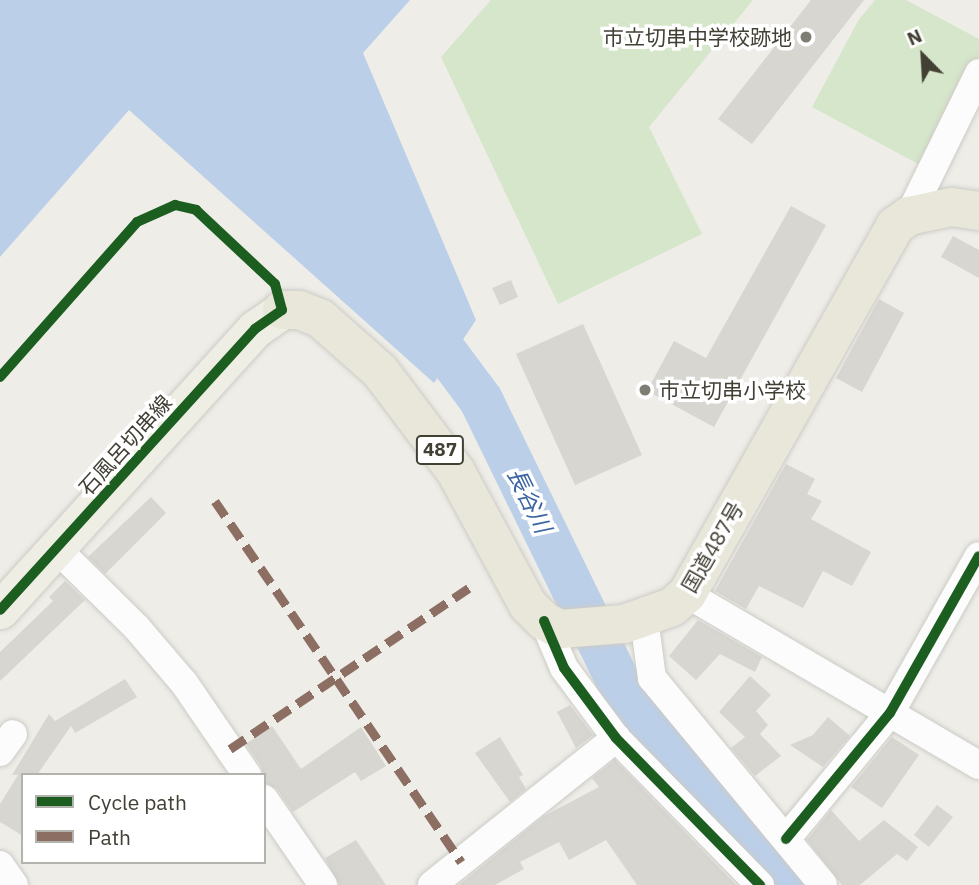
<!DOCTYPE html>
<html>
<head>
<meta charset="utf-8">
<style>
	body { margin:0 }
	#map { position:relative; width:979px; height:885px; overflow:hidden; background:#eeede8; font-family:"IBM Plex Sans","Noto Sans JP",sans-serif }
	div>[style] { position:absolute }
	.green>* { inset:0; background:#d6e6ca }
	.water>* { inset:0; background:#bccfe8 }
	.river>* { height:44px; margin:-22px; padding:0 22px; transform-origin:22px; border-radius:22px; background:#bccfe8 }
	.building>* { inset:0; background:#d7d6d1 }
	.roads { filter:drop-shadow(0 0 2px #cccbc6) drop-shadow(0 0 2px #cccbc6) }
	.minor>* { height:28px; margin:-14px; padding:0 14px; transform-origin:14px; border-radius:14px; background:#fcfcfc }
	.major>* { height:37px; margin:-18.5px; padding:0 18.5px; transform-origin:18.5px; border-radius:18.5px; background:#efeee4 }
	.highway>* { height:38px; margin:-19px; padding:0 19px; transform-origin:19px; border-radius:19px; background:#e9e7da }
	.quiet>* { height:9px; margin-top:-4.5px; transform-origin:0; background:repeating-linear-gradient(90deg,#8d6e63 0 18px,transparent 0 27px) }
	.cycleway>* { height:10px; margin:-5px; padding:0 5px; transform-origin:5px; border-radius:5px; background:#1b5e20 }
	.dots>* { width:19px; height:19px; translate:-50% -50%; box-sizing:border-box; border:4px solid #fff; border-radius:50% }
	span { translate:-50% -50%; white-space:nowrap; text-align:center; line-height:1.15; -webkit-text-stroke:7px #fff; paint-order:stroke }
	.shield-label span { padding:2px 5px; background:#fff; border:2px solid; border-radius:5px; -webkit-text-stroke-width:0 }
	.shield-label { font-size:19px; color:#424035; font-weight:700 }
	.poi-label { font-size:21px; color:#424035 }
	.right { translate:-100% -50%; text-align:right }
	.left { translate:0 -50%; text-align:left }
	.street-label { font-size:21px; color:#424035 }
	.water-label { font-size:23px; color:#3a64a3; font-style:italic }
	.legend { position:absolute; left:21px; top:773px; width:245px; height:91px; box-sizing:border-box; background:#fff; border:2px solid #b3b3ae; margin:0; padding:9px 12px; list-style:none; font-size:21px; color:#424035 }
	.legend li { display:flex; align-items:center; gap:14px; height:35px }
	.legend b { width:35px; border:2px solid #b3b3ae }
	.north { position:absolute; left:888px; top:21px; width:70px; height:70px; -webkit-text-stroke:5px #fff; paint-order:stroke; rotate:336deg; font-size:19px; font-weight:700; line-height:28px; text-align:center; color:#424035 }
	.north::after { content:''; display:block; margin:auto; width:24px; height:32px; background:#424035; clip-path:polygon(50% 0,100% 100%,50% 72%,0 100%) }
</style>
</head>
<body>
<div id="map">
	<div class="green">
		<div style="clip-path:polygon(491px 0,753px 0,649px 127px,702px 234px,558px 304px,441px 57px)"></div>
		<div style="clip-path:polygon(875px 0,906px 0,979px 39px,979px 60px,922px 166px,812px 107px,858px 21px)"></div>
	</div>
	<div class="water">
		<div style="clip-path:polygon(0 0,410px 0,363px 53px,476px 320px,434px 383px,129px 110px,0 257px)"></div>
	</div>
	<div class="river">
		<div style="left:414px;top:310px;width:112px;rotate:53.3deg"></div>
		<div style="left:481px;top:400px;width:315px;rotate:64deg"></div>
		<div style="left:619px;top:683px;width:77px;rotate:56.1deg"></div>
		<div style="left:662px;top:747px;width:187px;rotate:47.6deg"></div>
	</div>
	<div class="building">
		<div style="clip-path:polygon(811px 0,864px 0,752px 144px,718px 119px)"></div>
		<div style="clip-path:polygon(791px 206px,826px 225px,714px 427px,647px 391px,674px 341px,706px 358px)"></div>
		<div style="clip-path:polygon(953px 236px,979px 250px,979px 278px,941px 257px)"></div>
		<div style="clip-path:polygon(511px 280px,518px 297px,500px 305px,492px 288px)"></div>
		<div style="clip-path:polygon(879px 299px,904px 313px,862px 392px,836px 378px)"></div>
		<div style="clip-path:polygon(583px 324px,642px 455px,575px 485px,516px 354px)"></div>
		<div style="clip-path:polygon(786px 464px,815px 479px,807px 494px,822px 501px,811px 519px,871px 552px,852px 586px,823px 571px,803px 608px,759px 586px,746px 609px,715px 591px)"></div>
		<div style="clip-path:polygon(151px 497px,166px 513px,105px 574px,88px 557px)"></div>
		<div style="clip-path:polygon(65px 581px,85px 600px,0 681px,0 652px,53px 601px,49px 597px)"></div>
		<div style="clip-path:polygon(698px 620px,762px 657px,755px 672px,720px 654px,696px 680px,669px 656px)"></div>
		<div style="clip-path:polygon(750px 676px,771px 695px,756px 711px,768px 725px,760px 734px,781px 756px,755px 776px,731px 748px,745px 737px,719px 712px)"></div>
		<div style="clip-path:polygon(125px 679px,137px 697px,75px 733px,71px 726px,37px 775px,23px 775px,23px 836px,0 822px,0 804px,18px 775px,12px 775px,49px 714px,55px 721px)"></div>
		<div style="clip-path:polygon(570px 705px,593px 735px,576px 748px,557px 712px)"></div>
		<div style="clip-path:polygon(828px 717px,850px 736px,823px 767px,790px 745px,813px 735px)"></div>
		<div style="clip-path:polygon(272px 726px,301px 769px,361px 727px,386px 766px,361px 781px,355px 772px,293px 812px,277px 789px,264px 783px,261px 766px,246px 744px)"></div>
		<div style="clip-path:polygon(500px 737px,523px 775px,519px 777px,526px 789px,510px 802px,475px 753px)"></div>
		<div style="clip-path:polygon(892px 737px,919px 755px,882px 808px,851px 787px)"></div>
		<div style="clip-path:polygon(615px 760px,736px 885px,637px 885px,606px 840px,569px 860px,559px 842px,520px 862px,524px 869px,495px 885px,459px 885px,544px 816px,599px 787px,592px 778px)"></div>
		<div style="clip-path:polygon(937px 805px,953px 817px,929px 847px,914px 835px)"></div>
		<div style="clip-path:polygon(831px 810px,859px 841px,884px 820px,918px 847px,907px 861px,897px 854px,860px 885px,842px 885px,807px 840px)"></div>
		<div style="clip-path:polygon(356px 840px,386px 885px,339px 885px,325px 858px)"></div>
	</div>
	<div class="roads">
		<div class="minor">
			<div style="left:909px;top:216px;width:159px;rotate:-63.9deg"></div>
			<div style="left:57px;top:549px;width:112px;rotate:44.6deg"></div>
			<div style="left:137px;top:628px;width:72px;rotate:49.5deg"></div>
			<div style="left:184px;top:683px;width:112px;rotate:55.6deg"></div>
			<div style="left:687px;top:594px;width:338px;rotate:30.4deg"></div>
			<div style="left:644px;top:619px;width:60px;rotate:82.3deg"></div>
			<div style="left:652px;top:678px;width:268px;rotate:50.4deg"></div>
			<div style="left:544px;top:621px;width:51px;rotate:66.9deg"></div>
			<div style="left:564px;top:668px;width:87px;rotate:53.4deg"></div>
			<div style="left:616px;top:738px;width:206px;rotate:45.6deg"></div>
			<div style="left:0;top:752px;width:22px;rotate:-54deg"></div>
			<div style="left:264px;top:799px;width:104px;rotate:55.5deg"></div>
			<div style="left:786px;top:839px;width:163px;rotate:-50.5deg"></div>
			<div style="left:890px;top:713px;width:180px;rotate:-60.5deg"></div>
			<div style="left:0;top:865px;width:24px;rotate:55deg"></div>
			<div style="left:432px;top:885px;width:236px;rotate:-38.6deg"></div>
		</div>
		<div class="major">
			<div style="left:0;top:610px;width:379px;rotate:-47.8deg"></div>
			<div style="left:255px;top:329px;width:33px;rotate:-35deg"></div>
		</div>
		<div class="highway">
			<div style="left:282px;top:310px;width:17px"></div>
			<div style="left:299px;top:310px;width:22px;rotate:21deg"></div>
			<div style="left:320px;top:318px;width:80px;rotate:41.5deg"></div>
			<div style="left:380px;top:371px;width:126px;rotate:53deg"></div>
			<div style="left:456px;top:472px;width:151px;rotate:61.6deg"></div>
			<div style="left:528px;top:605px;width:23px;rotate:45deg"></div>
			<div style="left:544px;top:621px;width:18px;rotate:27deg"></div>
			<div style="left:560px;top:629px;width:64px;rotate:-4.5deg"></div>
			<div style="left:624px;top:624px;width:51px;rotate:-19.5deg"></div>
			<div style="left:672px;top:607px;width:20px;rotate:-41deg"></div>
			<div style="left:687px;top:594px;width:423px;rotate:-60.5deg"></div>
			<div style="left:895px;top:226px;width:17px;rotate:-36deg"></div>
			<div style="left:909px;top:216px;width:43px;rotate:-12.1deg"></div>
			<div style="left:951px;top:207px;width:28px;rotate:8deg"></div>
		</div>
	</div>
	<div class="quiet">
		<div style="left:215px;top:501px;width:437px;rotate:55.7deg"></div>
		<div style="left:230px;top:749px;width:288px;rotate:-34deg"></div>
	</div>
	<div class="cycleway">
		<div style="left:0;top:377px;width:207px;rotate:-48.5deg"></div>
		<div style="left:137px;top:222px;width:42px;rotate:-24.1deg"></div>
		<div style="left:175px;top:205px;width:22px;rotate:13deg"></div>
		<div style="left:196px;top:210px;width:108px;rotate:43.1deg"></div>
		<div style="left:275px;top:284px;width:27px;rotate:75deg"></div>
		<div style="left:282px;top:310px;width:33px;rotate:145deg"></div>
		<div style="left:255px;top:329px;width:379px;rotate:132.2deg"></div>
		<div style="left:544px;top:621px;width:51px;rotate:66.9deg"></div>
		<div style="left:564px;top:668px;width:87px;rotate:53.4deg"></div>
		<div style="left:616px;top:738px;width:206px;rotate:45.6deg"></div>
		<div style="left:786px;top:839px;width:163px;rotate:-50.5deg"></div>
		<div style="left:890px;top:713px;width:180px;rotate:-60.5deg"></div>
	</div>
	<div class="dots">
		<div style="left:806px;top:37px;background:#7e7d74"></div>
		<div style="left:645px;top:390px;background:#7e7d74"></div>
	</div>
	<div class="shield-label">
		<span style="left:440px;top:450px">487</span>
	</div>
	<div class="poi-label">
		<span class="right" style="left:792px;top:37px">市立切串中学校跡地</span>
		<span class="left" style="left:659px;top:390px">市立切串小学校</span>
	</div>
	<div class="street-label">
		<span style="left:125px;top:445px;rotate:-48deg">石風呂切串線</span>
		<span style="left:712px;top:547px;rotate:-60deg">国道487号</span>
	</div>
	<div class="water-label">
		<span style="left:530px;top:500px;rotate:64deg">長谷川</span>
	</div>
	<ul class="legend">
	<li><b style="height:9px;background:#1b5e20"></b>Cycle path</li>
	<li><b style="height:9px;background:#8d6e63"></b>Path</li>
	</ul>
	<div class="north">N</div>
</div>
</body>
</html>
